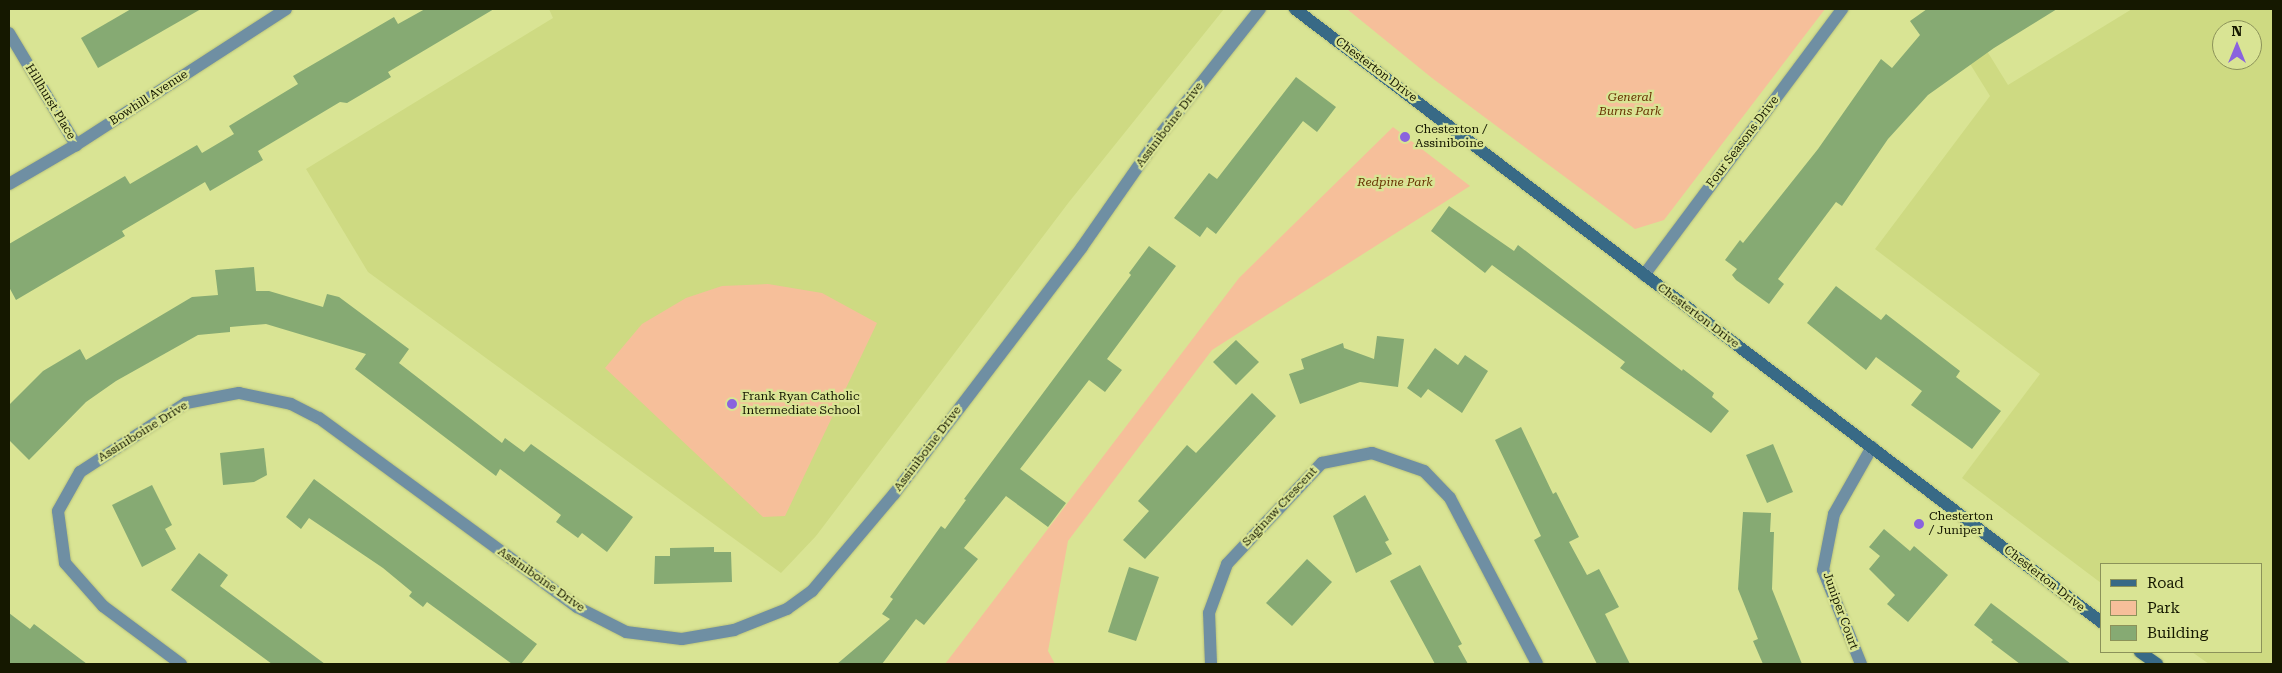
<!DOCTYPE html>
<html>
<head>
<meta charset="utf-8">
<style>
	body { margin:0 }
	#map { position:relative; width:2282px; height:673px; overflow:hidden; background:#d9e494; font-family:"Roboto Serif",serif }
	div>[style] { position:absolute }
	.built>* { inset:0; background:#ceda82 }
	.green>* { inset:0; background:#f6bf9a }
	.building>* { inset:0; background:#86aa73 }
	.roads { filter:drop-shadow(0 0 1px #bac37c) drop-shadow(0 0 1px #bac37c) }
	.street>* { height:12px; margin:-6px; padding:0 6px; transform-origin:6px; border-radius:6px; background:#6f8fa3 }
	.secondary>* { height:12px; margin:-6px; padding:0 6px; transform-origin:6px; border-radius:6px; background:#386a86 }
	.dots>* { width:14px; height:14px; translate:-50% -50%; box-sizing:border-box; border:2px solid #d9e494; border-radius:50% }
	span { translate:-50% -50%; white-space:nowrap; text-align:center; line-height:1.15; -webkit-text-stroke:4.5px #d9e494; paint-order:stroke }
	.street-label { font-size:12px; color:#151800 }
	.park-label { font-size:12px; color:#683303; font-style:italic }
	.poi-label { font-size:12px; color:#151800 }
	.left { translate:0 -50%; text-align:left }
	.frame { position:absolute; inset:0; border:10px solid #151800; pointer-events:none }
	.legend { position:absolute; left:2100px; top:563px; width:162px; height:90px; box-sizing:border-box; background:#d9e494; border:1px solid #8b9259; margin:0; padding:6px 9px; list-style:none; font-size:15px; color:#151800 }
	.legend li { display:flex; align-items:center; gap:10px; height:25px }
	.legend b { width:25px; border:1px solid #8b9259 }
	.north { position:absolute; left:2212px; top:20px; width:50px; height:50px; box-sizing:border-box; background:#d9e494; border:1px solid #8b9259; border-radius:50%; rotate:0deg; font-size:14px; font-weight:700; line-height:20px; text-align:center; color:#151800 }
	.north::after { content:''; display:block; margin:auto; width:18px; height:22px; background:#8a63de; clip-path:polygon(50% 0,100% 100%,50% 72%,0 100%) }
</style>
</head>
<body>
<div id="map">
	<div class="built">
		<div style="clip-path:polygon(549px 9px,1224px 9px,1069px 202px,816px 536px,781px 573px,368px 272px,306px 169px,553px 18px)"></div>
		<div style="clip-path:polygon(evenodd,1936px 9px,1961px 9px,2008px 85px,2132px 9px,2273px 9px,2273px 664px,2209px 664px,2192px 652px,2261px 652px,2261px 564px,2101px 564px,2101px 583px,1962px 478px,2040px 374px,1875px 249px,1990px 96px,1936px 9px,2222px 30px,2252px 30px,2252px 60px,2222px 60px,2222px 30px)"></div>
	</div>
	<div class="green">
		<div style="clip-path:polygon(1347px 9px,1825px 9px,1664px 220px,1635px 229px,1432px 78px)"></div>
		<div style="clip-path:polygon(1393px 127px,1470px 186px,1212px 350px,1068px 541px,1048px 651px,1055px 664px,945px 664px,1239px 278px)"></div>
		<div style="clip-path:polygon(768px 284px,822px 293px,877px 323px,785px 516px,763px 517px,605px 368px,642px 324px,686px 298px,722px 286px)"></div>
	</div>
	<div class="building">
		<div style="clip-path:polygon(131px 9px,201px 9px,98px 68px,81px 38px)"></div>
		<div style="clip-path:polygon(425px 9px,494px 9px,388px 72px,391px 77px,347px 103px,340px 102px,258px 151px,263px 160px,210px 191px,205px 182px,122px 231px,125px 236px,16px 300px,9px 287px,9px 244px,125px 176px,130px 184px,197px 145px,202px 153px,234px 134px,229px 126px,298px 84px,293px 76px,394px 17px,398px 24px)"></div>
		<div style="clip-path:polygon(1927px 9px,2057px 9px,1994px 48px,1928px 95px,1888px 139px,1842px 206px,1836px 202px,1778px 279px,1784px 284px,1769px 304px,1736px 280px,1732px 275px,1737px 269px,1725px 260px,1740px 240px,1743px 243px,1818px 149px,1881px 59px,1892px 68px,1920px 35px,1910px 21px)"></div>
		<div style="clip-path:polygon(1296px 77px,1336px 107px,1317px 132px,1303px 121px,1216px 234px,1207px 227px,1200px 237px,1174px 218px,1209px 173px,1217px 179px)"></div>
		<div style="clip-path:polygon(1449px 206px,1514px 251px,1518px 245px,1682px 371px,1683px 369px,1714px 393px,1712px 397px,1729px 411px,1711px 433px,1620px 368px,1625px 362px,1492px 265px,1485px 273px,1431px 231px)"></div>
		<div style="clip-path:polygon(1149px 246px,1176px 266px,1107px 359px,1122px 370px,1105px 392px,1089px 380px,1020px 469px,1066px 503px,1048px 527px,1006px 496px,964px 548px,978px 559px,924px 625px,916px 619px,882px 664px,837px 664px,890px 619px,882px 614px,893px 599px,890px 597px,941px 526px,945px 529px,966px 500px,964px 499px,1131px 275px,1129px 273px)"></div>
		<div style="clip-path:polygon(254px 267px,256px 291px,269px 291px,323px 307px,327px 294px,339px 297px,409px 349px,399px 363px,502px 443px,505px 438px,524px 452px,531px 444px,633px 517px,607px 552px,582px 533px,578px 538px,556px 522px,561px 515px,500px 469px,496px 476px,355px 369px,366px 354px,266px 324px,230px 327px,230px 332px,198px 335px,116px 381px,86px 402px,29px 460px,9px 440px,9px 405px,43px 371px,80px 349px,86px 360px,192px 297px,218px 295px,215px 270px)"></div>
		<div style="clip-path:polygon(1836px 286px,1881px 320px,1886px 314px,1960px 371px,1956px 377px,2001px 411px,1972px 449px,1911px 405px,1922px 391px,1876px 357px,1866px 370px,1807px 323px)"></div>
		<div style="clip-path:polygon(1377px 336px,1404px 339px,1398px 387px,1360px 382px,1300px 404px,1289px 374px,1304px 369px,1301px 359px,1343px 343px,1344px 348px,1374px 359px)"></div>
		<div style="clip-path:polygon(1236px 340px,1259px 362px,1236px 385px,1213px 362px)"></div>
		<div style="clip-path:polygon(1435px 348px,1458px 365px,1465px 355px,1488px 371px,1462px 413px,1428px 389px,1421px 398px,1407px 388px)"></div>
		<div style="clip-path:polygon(1252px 393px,1276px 416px,1145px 559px,1123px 540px,1149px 511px,1138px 501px,1187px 445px,1196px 453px)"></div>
		<div style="clip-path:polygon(1521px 427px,1553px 494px,1556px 492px,1579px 537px,1569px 542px,1587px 575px,1599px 569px,1619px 607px,1605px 614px,1630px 664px,1597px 664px,1534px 540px,1541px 536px,1495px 440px)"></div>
		<div style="clip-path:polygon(1773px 444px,1793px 492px,1767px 503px,1746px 455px)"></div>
		<div style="clip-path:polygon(264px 448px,267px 475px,254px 482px,223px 485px,220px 453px)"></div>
		<div style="clip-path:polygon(314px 479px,537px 644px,521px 664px,512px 664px,427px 602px,423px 607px,409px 596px,412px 592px,383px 568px,309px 518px,301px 529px,286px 517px)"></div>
		<div style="clip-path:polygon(152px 485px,172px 525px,165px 529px,176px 549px,142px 567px,112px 505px)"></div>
		<div style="clip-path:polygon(1365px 495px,1389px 540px,1385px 542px,1392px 554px,1356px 573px,1333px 516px)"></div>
		<div style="clip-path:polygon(1743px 512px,1771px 513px,1770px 532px,1774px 532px,1772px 589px,1802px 664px,1763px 664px,1753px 641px,1758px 639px,1738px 589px)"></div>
		<div style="clip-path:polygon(1884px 529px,1910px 551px,1914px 546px,1948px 575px,1908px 622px,1887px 604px,1895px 595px,1869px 569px,1880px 556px,1869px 547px)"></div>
		<div style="clip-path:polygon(714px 547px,714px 552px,731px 552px,732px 582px,654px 584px,655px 556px,670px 556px,670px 548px)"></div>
		<div style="clip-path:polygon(199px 553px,228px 575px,220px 586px,325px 664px,272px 664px,171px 590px)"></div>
		<div style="clip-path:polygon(1307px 559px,1332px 582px,1292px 626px,1266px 603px)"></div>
		<div style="clip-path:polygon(1420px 565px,1462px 644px,1458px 646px,1468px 664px,1435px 664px,1390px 581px)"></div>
		<div style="clip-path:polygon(1129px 567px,1159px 577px,1136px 641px,1108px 632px)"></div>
		<div style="clip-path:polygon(1991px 603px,2012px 619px,2071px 664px,2020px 664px,1991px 642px,1993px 640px,1974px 625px)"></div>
		<div style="clip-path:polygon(9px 613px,30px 629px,34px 624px,87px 664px,9px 664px)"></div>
	</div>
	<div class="roads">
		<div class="street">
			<div style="left:9px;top:33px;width:131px;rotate:59.1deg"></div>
			<div style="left:9px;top:184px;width:78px;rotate:-30.2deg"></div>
			<div style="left:76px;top:145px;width:250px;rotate:-32.9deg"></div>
			<div style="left:1644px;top:275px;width:332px;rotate:-53.3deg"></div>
			<div style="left:181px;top:664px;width:97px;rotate:-143.4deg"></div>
			<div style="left:103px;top:606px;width:57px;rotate:-131.5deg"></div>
			<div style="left:65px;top:563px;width:52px;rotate:-97.7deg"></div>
			<div style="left:58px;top:511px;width:45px;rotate:-60.6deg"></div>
			<div style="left:80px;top:472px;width:126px;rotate:-33.1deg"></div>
			<div style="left:186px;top:403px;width:54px;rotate:-10.7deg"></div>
			<div style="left:239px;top:393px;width:53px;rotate:11.9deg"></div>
			<div style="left:291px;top:404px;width:31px;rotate:27deg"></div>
			<div style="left:319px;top:418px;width:320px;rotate:36.2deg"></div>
			<div style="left:577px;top:607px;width:55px;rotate:27deg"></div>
			<div style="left:626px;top:632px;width:56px;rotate:7.1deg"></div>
			<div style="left:682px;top:639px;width:53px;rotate:-9.8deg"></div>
			<div style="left:734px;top:630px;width:57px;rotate:-21.6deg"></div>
			<div style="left:787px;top:609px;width:31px;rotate:-36deg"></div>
			<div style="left:812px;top:591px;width:127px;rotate:-49.8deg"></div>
			<div style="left:894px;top:494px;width:310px;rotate:-52.7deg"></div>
			<div style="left:1082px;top:247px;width:136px;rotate:-55.1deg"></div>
			<div style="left:1160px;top:135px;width:161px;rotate:-51.6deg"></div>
			<div style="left:1211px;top:664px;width:51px;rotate:-92.2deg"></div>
			<div style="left:1209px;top:613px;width:52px;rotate:-69.8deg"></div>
			<div style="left:1227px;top:564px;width:139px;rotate:-46.8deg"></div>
			<div style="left:1322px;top:463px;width:51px;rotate:-11.3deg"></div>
			<div style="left:1372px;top:453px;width:55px;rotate:19.1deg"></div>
			<div style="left:1424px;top:471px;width:37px;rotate:46deg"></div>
			<div style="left:1450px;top:498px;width:187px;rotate:62.3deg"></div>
			<div style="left:1861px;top:664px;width:101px;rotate:-112deg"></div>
			<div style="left:1823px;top:570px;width:57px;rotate:-78.9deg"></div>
			<div style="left:1834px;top:514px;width:77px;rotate:-60.4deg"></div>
		</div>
		<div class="secondary">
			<div style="left:1295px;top:9px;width:1013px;rotate:37.25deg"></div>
			<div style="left:2140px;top:652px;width:21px;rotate:35deg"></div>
		</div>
	</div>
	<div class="dots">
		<div style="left:1405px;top:137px;background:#8a63de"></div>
		<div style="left:732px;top:404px;background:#8a63de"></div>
		<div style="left:1919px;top:524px;background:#8a63de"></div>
	</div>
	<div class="street-label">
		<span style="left:1376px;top:70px;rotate:37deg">Chesterton Drive</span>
		<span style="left:149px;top:98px;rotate:-33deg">Bowhill Avenue</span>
		<span style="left:50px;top:102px;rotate:59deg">Hillhurst Place</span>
		<span style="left:1170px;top:125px;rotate:-53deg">Assiniboine Drive</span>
		<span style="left:1743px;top:142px;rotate:-53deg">Four Seasons Drive</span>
		<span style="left:1698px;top:316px;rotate:37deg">Chesterton Drive</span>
		<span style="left:143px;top:432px;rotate:-32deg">Assiniboine Drive</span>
		<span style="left:928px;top:449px;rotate:-53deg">Assiniboine Drive</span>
		<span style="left:1280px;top:507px;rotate:-47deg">Saginaw Crescent</span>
		<span style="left:2044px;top:579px;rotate:38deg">Chesterton Drive</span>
		<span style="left:541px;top:580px;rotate:35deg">Assiniboine Drive</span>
		<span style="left:1840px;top:611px;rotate:70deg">Juniper Court</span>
	</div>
	<div class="park-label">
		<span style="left:1630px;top:105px">General<br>Burns Park</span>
		<span style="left:1395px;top:183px">Redpine Park</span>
	</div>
	<div class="poi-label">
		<span class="left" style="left:1415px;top:137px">Chesterton /<br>Assiniboine</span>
		<span class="left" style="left:742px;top:404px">Frank Ryan Catholic<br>Intermediate School</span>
		<span class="left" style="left:1929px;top:524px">Chesterton<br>/ Juniper</span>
	</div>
	<div class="frame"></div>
	<ul class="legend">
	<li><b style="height:6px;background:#386a86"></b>Road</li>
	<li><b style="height:14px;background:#f6bf9a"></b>Park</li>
	<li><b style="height:14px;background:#86aa73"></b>Building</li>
	</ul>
	<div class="north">N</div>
</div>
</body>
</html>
